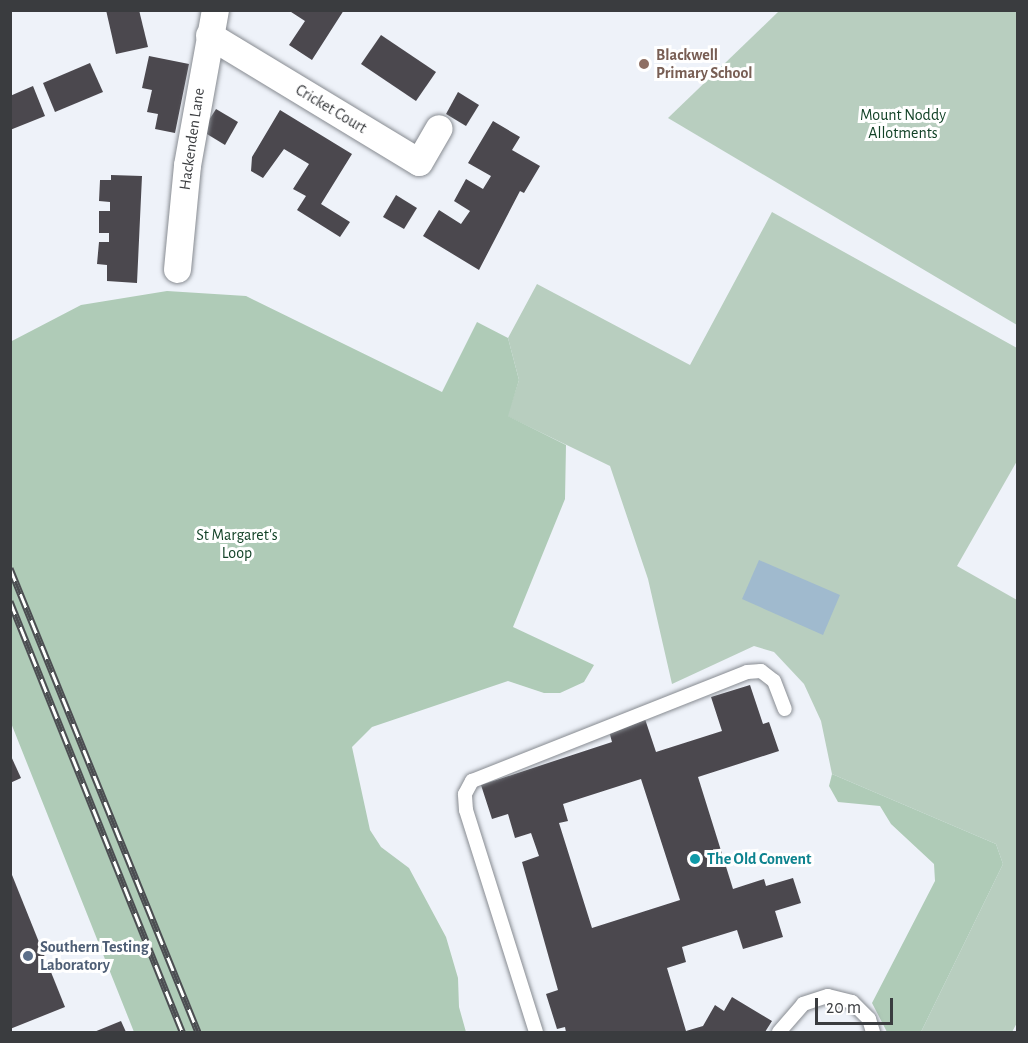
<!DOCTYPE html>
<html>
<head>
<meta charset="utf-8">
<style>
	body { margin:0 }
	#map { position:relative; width:1028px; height:1043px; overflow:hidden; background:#eef2f9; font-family:"Alegreya Sans",sans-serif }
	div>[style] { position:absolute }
	.green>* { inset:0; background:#b8cebf }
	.forest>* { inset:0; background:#afcbb7 }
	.water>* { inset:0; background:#a0bace }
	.building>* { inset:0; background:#4b484e }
	.roads { filter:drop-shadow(0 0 2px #878b91) drop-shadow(0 0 2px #878b91) }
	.service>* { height:14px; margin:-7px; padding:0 7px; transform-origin:7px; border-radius:7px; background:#fff }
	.minor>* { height:27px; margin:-13.5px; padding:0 13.5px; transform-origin:13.5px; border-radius:13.5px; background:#fff }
	.rail>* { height:7px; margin-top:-3.5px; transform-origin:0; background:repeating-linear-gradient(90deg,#fff 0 14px,#4c4e52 0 28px); box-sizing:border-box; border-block:2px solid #4c4e52 }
	.dots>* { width:16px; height:16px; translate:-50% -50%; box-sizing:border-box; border:3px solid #fff; border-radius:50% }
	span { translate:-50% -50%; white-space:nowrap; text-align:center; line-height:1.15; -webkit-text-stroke:6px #fff; paint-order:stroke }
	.education-label { font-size:16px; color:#785e54; font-weight:700 }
	.left { translate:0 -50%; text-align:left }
	.street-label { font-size:16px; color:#3a3c3f }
	.park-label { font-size:16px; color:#124227 }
	.culture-label { font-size:16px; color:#0d838f; font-weight:700 }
	.service-label { font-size:16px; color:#4e5e75; font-weight:700 }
	.frame { position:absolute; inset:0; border:12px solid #3a3c3f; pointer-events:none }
	.scale { position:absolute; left:815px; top:998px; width:78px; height:27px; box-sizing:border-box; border:3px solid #3a3c3f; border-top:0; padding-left:8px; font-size:18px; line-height:21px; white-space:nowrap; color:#3a3c3f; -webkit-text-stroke:4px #fff; paint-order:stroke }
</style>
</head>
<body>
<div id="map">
	<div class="green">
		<div style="clip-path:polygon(779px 11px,1017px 11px,1017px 325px,668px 118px)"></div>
		<div style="clip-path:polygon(772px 212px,1017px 348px,1017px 461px,957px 566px,1017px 600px,1018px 1021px,1012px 1032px,921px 1032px,1003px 864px,996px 844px,832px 774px,821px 721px,804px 684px,774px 652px,754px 646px,672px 684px,648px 579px,610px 466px,507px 416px,519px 380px,508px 338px,537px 284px,690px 365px)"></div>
	</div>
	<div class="forest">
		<div style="clip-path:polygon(167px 291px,246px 296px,442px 392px,477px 322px,508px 338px,519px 380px,508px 416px,566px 445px,565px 499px,513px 627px,594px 665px,584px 682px,560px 693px,544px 693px,508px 681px,372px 727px,352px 747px,370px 830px,381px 847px,409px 868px,446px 937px,458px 978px,459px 1007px,466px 1032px,134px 1032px,11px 723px,10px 342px,81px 305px)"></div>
		<div style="clip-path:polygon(832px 774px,996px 844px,1003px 864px,921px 1032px,887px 1032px,872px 1003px,935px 881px,934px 864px,891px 824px,880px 806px,838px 802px,829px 786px)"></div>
	</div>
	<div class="water">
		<div style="clip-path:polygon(759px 560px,840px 595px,823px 635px,742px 599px)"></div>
	</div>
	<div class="building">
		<div style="clip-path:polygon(106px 10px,139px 10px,148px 47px,116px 54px)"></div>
		<div style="clip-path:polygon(288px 10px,344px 10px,312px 60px,289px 45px,305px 21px)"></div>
		<div style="clip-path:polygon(381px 35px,436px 72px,416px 101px,361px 64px)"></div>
		<div style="clip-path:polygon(149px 56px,189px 64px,175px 133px,155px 129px,158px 114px,147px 112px,152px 90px,142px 88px)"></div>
		<div style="clip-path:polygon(90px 63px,103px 92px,55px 112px,43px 83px)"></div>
		<div style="clip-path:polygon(33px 86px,45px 116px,10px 130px,10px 96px)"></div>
		<div style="clip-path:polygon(458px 92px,479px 105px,466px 126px,446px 114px)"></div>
		<div style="clip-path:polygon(216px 109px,238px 122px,225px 145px,202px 131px)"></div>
		<div style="clip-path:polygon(280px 110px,352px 154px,321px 204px,350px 222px,340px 237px,297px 210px,306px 196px,293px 189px,309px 164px,284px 149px,263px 178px,251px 171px,252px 157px)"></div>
		<div style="clip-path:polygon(493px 121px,520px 137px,512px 150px,540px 166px,524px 193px,520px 191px,479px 270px,423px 236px,439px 210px,461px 224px,470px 211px,454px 201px,466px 179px,483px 189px,491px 176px,468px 163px)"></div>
		<div style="clip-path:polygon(111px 175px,142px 176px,137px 283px,107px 281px,107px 265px,97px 264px,99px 242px,109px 242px,109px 233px,99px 233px,99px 211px,110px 211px,110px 202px,99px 201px,100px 180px,111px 180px)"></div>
		<div style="clip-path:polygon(396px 195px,417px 208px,404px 229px,383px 217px)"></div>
		<div style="clip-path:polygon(evenodd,750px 685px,763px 724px,769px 722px,779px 751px,698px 777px,733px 889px,764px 879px,766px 886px,793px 878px,801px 903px,775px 911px,783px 937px,743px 949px,737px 930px,682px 947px,686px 962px,667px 968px,686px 1031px,703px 1026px,715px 1005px,724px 1011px,732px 997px,772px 1021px,765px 1032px,566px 1032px,565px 1027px,557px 1029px,546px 994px,558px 990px,522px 862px,539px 856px,531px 833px,515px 838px,508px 814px,492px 819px,481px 785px,612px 742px,609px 731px,645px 719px,656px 752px,722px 731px,711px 697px,750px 685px,641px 779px,680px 900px,592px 928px,559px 823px,568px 821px,563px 804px,641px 779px)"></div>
		<div style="clip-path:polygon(10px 754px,21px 778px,10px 783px)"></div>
		<div style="clip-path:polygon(10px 870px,65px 1007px,10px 1029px)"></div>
		<div style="clip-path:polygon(121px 1021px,126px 1032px,94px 1032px)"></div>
	</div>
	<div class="roads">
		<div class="service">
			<div style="left:536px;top:1032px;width:233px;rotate:-107.5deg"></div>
			<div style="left:466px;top:810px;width:16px;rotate:-94deg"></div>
			<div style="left:465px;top:794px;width:15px;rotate:-62deg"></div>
			<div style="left:472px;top:781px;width:296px;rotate:-21.6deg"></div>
			<div style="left:747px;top:672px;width:14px;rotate:-4deg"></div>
			<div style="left:761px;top:671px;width:16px;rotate:38deg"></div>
			<div style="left:774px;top:681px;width:30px;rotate:69deg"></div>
			<div style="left:779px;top:1032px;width:37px;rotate:-49deg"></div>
			<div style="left:803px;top:1004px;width:26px;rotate:-18deg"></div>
			<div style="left:828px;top:996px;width:25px;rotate:14deg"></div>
			<div style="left:852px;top:1002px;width:24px;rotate:45deg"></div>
			<div style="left:869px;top:1019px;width:14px;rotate:73deg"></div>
		</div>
		<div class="minor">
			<div style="left:209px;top:35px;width:245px;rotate:31.2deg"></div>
			<div style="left:419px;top:162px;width:39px;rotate:-60deg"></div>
			<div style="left:177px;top:269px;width:104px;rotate:-84.5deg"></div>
			<div style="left:187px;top:165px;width:158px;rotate:-79.8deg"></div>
		</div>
	</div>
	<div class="rail">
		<div style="left:10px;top:568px;width:501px;rotate:67.94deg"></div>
		<div style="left:10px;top:601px;width:464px;rotate:68.2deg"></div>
	</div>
	<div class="dots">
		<div style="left:644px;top:64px;background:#8d6e63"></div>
		<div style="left:695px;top:859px;background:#0f9aa8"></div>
		<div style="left:28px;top:956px;background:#5c6f8a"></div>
	</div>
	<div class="education-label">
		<span class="left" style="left:656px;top:64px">Blackwell<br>Primary School</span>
	</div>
	<div class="street-label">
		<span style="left:331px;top:109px;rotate:31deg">Cricket Court</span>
		<span style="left:192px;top:139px;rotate:-82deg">Hackenden Lane</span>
	</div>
	<div class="park-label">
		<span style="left:903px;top:124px">Mount Noddy<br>Allotments</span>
		<span style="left:237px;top:544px">St Margaret's<br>Loop</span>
	</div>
	<div class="culture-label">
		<span class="left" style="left:707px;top:859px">The Old Convent</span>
	</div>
	<div class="service-label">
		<span class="left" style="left:40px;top:956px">Southern Testing<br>Laboratory</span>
	</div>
	<div class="frame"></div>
	<div class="scale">20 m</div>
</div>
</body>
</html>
